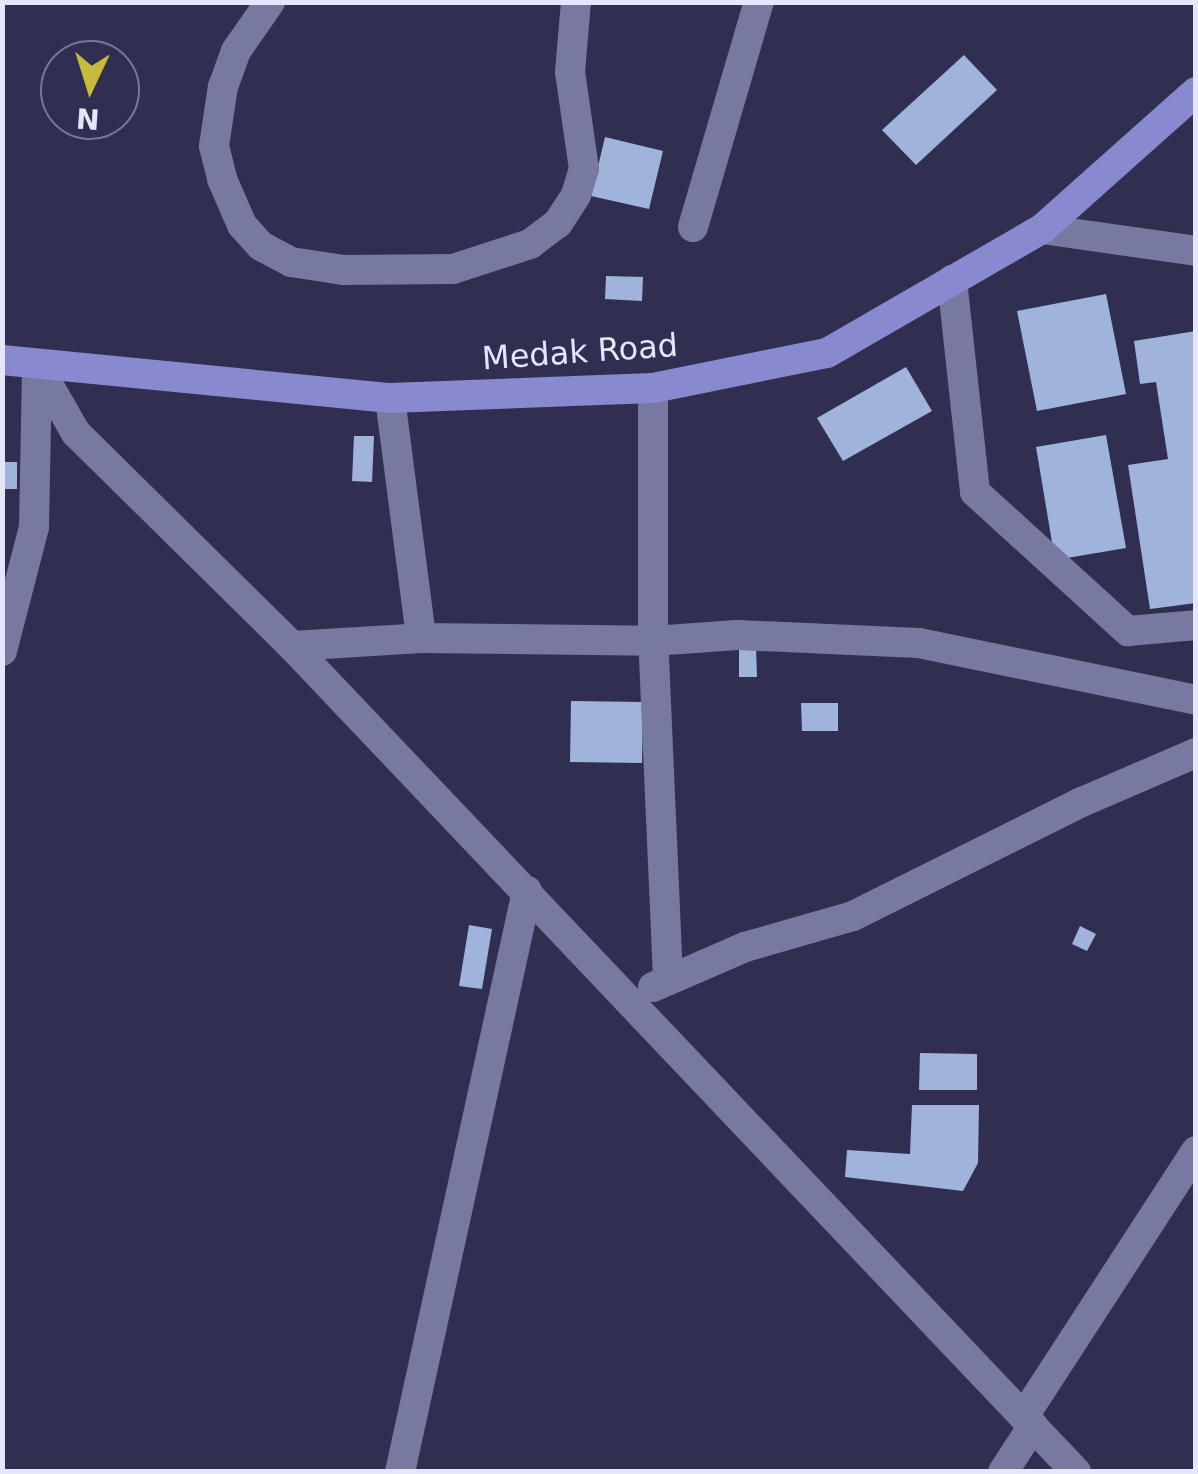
<!DOCTYPE html>
<html>
<head>
<meta charset="utf-8">
<style>
	body { margin:0 }
	#map { position:relative; width:1198px; height:1474px; overflow:hidden; background:#302f52; font-family:"DejaVu Sans",sans-serif }
	div>[style] { position:absolute }
	.building>* { inset:0; background:#a0b4db }
	.minor>* { height:30px; margin:-15px; padding:0 15px; transform-origin:15px; border-radius:15px; background:#7879a1 }
	.major>* { height:30px; margin:-15px; padding:0 15px; transform-origin:15px; border-radius:15px; background:#8989cf }
	span { translate:-50% -50%; white-space:nowrap; text-align:center; line-height:1.15; -webkit-text-stroke:10px #302f52; paint-order:stroke }
	.street-label { font-size:32px; color:#e5e6fc }
	.frame { position:absolute; inset:0; border:5px solid #e5e6fc; pointer-events:none }
	.north { position:absolute; left:40px; top:40px; width:100px; height:100px; box-sizing:border-box; background:#302f52; border:2px solid #787896; border-radius:50%; rotate:184deg; font-size:28px; font-weight:700; line-height:40px; text-align:center; color:#e5e6fc }
	.north::after { content:''; display:block; margin:auto; width:35px; height:45px; background:#c8bb3b; clip-path:polygon(50% 0,100% 100%,50% 72%,0 100%) }
</style>
</head>
<body>
<div id="map">
	<div class="building">
		<div style="clip-path:polygon(964px 55px,997px 90px,916px 165px,882px 130px)"></div>
		<div style="clip-path:polygon(605px 137px,663px 151px,649px 209px,591px 196px)"></div>
		<div style="clip-path:polygon(606px 276px,643px 277px,642px 301px,605px 299px)"></div>
		<div style="clip-path:polygon(1106px 294px,1126px 394px,1037px 411px,1017px 311px)"></div>
		<div style="clip-path:polygon(1196px 331px,1196px 603px,1150px 609px,1128px 465px,1168px 459px,1156px 382px,1140px 384px,1134px 341px)"></div>
		<div style="clip-path:polygon(906px 367px,932px 411px,843px 461px,817px 418px)"></div>
		<div style="clip-path:polygon(1106px 435px,1126px 548px,1055px 560px,1036px 447px)"></div>
		<div style="clip-path:polygon(354px 436px,374px 436px,372px 482px,352px 481px)"></div>
		<div style="clip-path:polygon(2px 462px,17px 462px,17px 489px,2px 489px)"></div>
		<div style="clip-path:polygon(739px 647px,756px 647px,757px 677px,739px 677px)"></div>
		<div style="clip-path:polygon(571px 701px,643px 702px,642px 763px,570px 762px)"></div>
		<div style="clip-path:polygon(801px 703px,838px 703px,838px 731px,802px 731px)"></div>
		<div style="clip-path:polygon(469px 925px,492px 929px,482px 989px,459px 986px)"></div>
		<div style="clip-path:polygon(1080px 926px,1096px 934px,1087px 951px,1072px 944px)"></div>
		<div style="clip-path:polygon(920px 1053px,977px 1054px,977px 1090px,919px 1090px)"></div>
		<div style="clip-path:polygon(912px 1105px,979px 1105px,978px 1163px,963px 1191px,845px 1177px,847px 1150px,910px 1154px)"></div>
	</div>
	<div class="minor">
		<div style="left:270px;top:2px;width:60px;rotate:124.8deg"></div>
		<div style="left:236px;top:51px;width:37px;rotate:110deg"></div>
		<div style="left:223px;top:86px;width:61px;rotate:98.5deg"></div>
		<div style="left:214px;top:146px;width:34px;rotate:76deg"></div>
		<div style="left:222px;top:179px;width:50px;rotate:66.5deg"></div>
		<div style="left:242px;top:225px;width:28px;rotate:48deg"></div>
		<div style="left:261px;top:246px;width:34px;rotate:28deg"></div>
		<div style="left:291px;top:262px;width:54px;rotate:8.6deg"></div>
		<div style="left:344px;top:270px;width:109px;rotate:-0.5deg"></div>
		<div style="left:453px;top:269px;width:81px;rotate:-18deg"></div>
		<div style="left:530px;top:244px;width:35px;rotate:-37deg"></div>
		<div style="left:558px;top:223px;width:33px;rotate:-57deg"></div>
		<div style="left:576px;top:195px;width:27px;rotate:-73deg"></div>
		<div style="left:584px;top:169px;width:98px;rotate:-98.2deg"></div>
		<div style="left:570px;top:72px;width:70px;rotate:-85.1deg"></div>
		<div style="left:693px;top:227px;width:234px;rotate:-73.7deg"></div>
		<div style="left:1042px;top:229px;width:156px;rotate:8.1deg"></div>
		<div style="left:952px;top:280px;width:213px;rotate:83.8deg"></div>
		<div style="left:975px;top:492px;width:207px;rotate:42.3deg"></div>
		<div style="left:1128px;top:631px;width:68px;rotate:-5deg"></div>
		<div style="left:37px;top:365px;width:78px;rotate:60.2deg"></div>
		<div style="left:76px;top:433px;width:303px;rotate:44.6deg"></div>
		<div style="left:292px;top:646px;width:1139px;rotate:46.49deg"></div>
		<div style="left:390px;top:398px;width:242px;rotate:82.6deg"></div>
		<div style="left:292px;top:646px;width:129px;rotate:-3.5deg"></div>
		<div style="left:421px;top:638px;width:232px;rotate:0.7deg"></div>
		<div style="left:653px;top:641px;width:253px;rotate:-90deg"></div>
		<div style="left:2px;top:651px;width:128px;rotate:-75.5deg"></div>
		<div style="left:34px;top:527px;width:159px;rotate:-88.9deg"></div>
		<div style="left:668px;top:978px;width:337px;rotate:-92.5deg"></div>
		<div style="left:653px;top:641px;width:84px;rotate:-4.1deg"></div>
		<div style="left:737px;top:635px;width:182px;rotate:2.5deg"></div>
		<div style="left:919px;top:643px;width:283px;rotate:11.6deg"></div>
		<div style="left:653px;top:987px;width:100px;rotate:-23.5deg"></div>
		<div style="left:745px;top:947px;width:112px;rotate:-16deg"></div>
		<div style="left:853px;top:916px;width:256px;rotate:-26.5deg"></div>
		<div style="left:1082px;top:802px;width:124px;rotate:-23.3deg"></div>
		<div style="left:1024px;top:1416px;width:316px;rotate:-57deg"></div>
		<div style="left:400px;top:1472px;width:595px;rotate:-77.67deg"></div>
		<div style="left:1003px;top:1472px;width:55px;rotate:-56.9deg"></div>
	</div>
	<div class="major">
		<div style="left:2px;top:360px;width:390px;rotate:5.6deg"></div>
		<div style="left:390px;top:398px;width:263px;rotate:-2.2deg"></div>
		<div style="left:653px;top:388px;width:177px;rotate:-11.4deg"></div>
		<div style="left:827px;top:353px;width:248px;rotate:-30deg"></div>
		<div style="left:1042px;top:229px;width:206px;rotate:-41.7deg"></div>
	</div>
	<div class="street-label">
		<span style="left:580px;top:352px;rotate:-4deg">Medak Road</span>
	</div>
	<div class="frame"></div>
	<div class="north">N</div>
</div>
</body>
</html>
